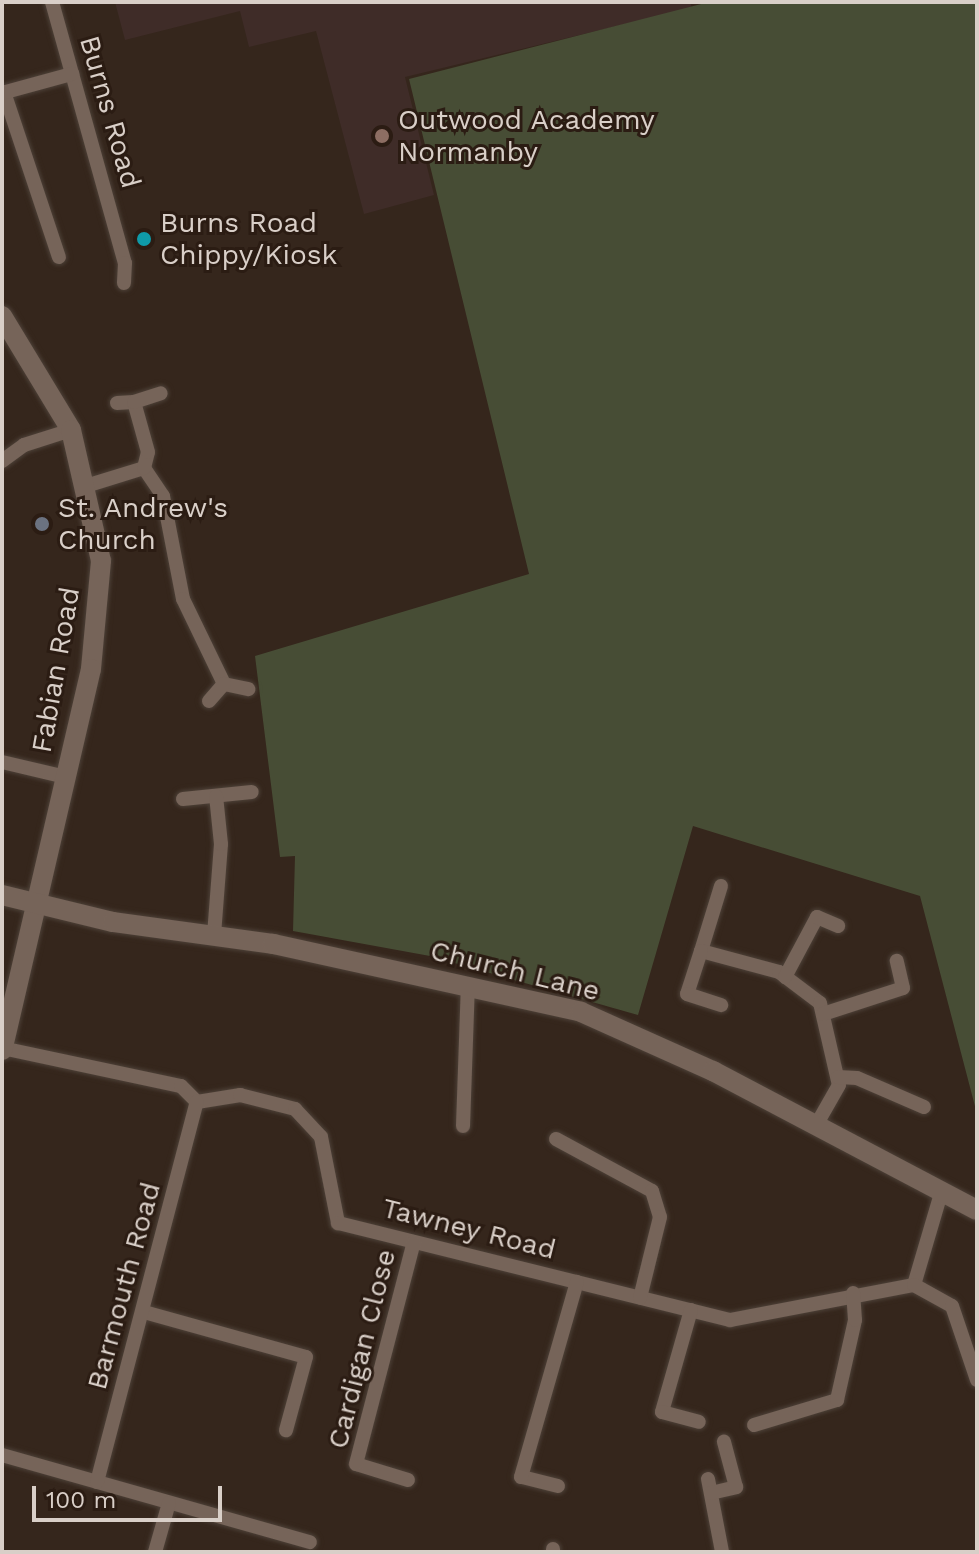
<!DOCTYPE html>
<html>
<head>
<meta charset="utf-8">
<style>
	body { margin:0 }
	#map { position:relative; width:979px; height:1554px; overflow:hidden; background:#35261c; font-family:"Work Sans",sans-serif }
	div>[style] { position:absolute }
	.education>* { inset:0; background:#3f2c28 }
	.green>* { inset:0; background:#474d35 }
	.roads { filter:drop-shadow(0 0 2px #4d4138) drop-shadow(0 0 2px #4d4138) }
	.street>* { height:14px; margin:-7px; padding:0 7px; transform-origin:7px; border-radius:7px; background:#766459 }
	.secondary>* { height:20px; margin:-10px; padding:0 10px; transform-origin:10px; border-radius:10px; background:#766459 }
	.dots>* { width:22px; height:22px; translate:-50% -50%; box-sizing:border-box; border:4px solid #2b1c13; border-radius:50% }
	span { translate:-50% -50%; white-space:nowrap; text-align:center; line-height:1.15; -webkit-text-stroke:6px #2b1c13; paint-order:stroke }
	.street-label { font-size:28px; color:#d9cfc8 }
	.poi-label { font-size:28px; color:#d9cfc8 }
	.left { translate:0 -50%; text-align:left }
	.frame { position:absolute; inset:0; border:4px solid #d9cfc8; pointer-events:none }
	.scale { position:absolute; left:32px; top:1486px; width:190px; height:36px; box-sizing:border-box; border:4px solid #d9cfc8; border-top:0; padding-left:10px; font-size:24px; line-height:28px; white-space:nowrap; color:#d9cfc8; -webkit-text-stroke:6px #2b1c13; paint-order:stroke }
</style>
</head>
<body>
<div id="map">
	<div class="education">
		<div style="clip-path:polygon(115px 2px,690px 2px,692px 8px,405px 77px,434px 195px,364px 214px,316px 31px,249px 47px,240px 11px,125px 40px)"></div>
	</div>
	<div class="green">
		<div style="clip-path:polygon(709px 2px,977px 2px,977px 1114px,920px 896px,693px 826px,638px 1015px,430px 956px,293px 931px,295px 856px,280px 857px,255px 656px,529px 574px,409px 79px)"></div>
	</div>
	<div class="roads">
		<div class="street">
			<div style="left:52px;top:2px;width:271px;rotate:74.4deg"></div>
			<div style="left:125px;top:263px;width:20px;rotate:93deg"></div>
			<div style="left:4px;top:92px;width:174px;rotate:71.6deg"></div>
			<div style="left:2px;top:93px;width:73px;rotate:-15.2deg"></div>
			<div style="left:117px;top:403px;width:17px;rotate:-3deg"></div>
			<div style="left:2px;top:461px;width:27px;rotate:-36deg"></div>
			<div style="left:24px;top:445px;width:49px;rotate:-17.7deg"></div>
			<div style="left:144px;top:468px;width:34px;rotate:56deg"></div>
			<div style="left:163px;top:496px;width:105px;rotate:79deg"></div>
			<div style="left:183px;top:599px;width:94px;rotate:64.2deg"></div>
			<div style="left:224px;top:684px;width:25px;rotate:12deg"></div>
			<div style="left:89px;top:485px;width:58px;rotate:-17.2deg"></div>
			<div style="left:144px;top:468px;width:16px;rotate:-76deg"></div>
			<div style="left:148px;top:452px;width:52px;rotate:-105.6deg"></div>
			<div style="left:134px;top:402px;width:28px;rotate:-18deg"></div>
			<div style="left:209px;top:701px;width:23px;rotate:-49deg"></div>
			<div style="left:2px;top:762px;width:66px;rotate:13.2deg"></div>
			<div style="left:183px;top:799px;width:69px;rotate:-5.8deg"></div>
			<div style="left:721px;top:886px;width:68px;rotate:107.1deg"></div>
			<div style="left:701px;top:951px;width:81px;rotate:15.1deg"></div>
			<div style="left:779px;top:972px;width:51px;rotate:37.1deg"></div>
			<div style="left:820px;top:1003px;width:84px;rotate:77deg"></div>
			<div style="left:839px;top:1085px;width:48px;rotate:119.7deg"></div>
			<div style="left:214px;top:935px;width:91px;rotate:-85.6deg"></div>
			<div style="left:221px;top:844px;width:48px;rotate:-95.9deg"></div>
			<div style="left:701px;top:951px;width:45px;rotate:108deg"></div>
			<div style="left:687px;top:994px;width:36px;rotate:18deg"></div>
			<div style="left:785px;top:977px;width:68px;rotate:-61.9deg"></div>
			<div style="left:817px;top:917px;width:23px;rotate:23deg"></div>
			<div style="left:823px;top:1014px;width:84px;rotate:-18deg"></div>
			<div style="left:903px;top:988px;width:28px;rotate:-103deg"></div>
			<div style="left:2px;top:1048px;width:183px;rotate:12deg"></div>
			<div style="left:181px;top:1086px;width:23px;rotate:45deg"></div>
			<div style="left:838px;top:1077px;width:19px;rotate:3deg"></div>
			<div style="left:857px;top:1078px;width:73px;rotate:23.4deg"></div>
			<div style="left:197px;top:1102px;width:44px;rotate:-9.2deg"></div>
			<div style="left:240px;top:1095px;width:57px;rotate:14.3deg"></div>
			<div style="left:295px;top:1109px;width:38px;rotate:47deg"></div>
			<div style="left:321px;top:1137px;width:88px;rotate:78.8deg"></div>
			<div style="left:338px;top:1223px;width:404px;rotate:13.9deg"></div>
			<div style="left:730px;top:1320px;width:187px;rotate:-10.8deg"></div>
			<div style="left:914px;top:1285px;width:96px;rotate:-73.6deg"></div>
			<div style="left:463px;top:1126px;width:140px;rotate:-88deg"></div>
			<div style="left:556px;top:1139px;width:109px;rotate:28.4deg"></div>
			<div style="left:652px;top:1191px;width:27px;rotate:73deg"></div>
			<div style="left:660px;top:1217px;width:83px;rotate:103.9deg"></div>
			<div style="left:914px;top:1285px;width:43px;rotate:28.9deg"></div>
			<div style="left:952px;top:1306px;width:78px;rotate:71.3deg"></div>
			<div style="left:691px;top:1310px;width:106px;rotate:105.9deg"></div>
			<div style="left:662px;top:1412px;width:38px;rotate:15deg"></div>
			<div style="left:144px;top:1312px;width:168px;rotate:15.5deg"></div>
			<div style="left:306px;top:1357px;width:76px;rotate:105.3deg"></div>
			<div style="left:754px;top:1425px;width:87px;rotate:-16.8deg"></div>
			<div style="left:837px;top:1400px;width:82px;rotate:-77.3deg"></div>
			<div style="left:855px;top:1320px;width:27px;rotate:-94deg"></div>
			<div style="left:2px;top:1455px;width:320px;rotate:15.8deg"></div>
			<div style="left:708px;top:1479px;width:74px;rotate:79.1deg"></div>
			<div style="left:408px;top:1480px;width:54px;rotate:-162.9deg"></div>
			<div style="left:356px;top:1464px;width:229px;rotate:-75.4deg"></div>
			<div style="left:97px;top:1482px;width:393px;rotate:-75.3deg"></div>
			<div style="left:558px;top:1486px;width:38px;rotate:-166deg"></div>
			<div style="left:521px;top:1477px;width:203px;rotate:-74deg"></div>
			<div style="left:711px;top:1493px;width:26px;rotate:-13deg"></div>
			<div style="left:736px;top:1487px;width:47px;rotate:-104.9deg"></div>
			<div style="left:553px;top:1549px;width:3px;rotate:90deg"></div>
			<div style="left:155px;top:1552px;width:51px;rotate:-74.1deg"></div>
		</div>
		<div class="secondary">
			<div style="left:2px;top:316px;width:133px;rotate:58.8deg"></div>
			<div style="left:71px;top:430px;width:134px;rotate:77.1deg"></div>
			<div style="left:101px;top:561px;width:108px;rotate:95.3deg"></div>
			<div style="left:91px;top:669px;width:391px;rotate:103.1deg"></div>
			<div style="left:2px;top:895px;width:114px;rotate:13.7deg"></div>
			<div style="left:113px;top:922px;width:162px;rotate:7.8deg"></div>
			<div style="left:273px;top:944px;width:315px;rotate:12.4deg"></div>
			<div style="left:581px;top:1012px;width:145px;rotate:24.1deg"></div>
			<div style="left:713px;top:1071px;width:298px;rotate:27.8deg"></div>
		</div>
	</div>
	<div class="dots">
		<div style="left:382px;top:136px;background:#8d6e63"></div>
		<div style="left:144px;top:239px;background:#0f9aa8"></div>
		<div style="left:42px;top:524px;background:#6b7280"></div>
	</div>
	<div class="street-label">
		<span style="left:110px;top:112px;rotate:74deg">Burns Road</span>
		<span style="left:56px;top:670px;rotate:-80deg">Fabian Road</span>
		<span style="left:515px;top:971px;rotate:14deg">Church Lane</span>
		<span style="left:469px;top:1229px;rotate:14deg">Tawney Road</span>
		<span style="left:124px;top:1286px;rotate:-75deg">Barmouth Road</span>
		<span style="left:362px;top:1349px;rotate:-76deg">Cardigan Close</span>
	</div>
	<div class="poi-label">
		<span class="left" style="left:398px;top:136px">Outwood Academy<br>Normanby</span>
		<span class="left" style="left:160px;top:239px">Burns Road<br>Chippy/Kiosk</span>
		<span class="left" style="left:58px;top:524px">St. Andrew's<br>Church</span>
	</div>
	<div class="frame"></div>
	<div class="scale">100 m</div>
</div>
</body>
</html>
